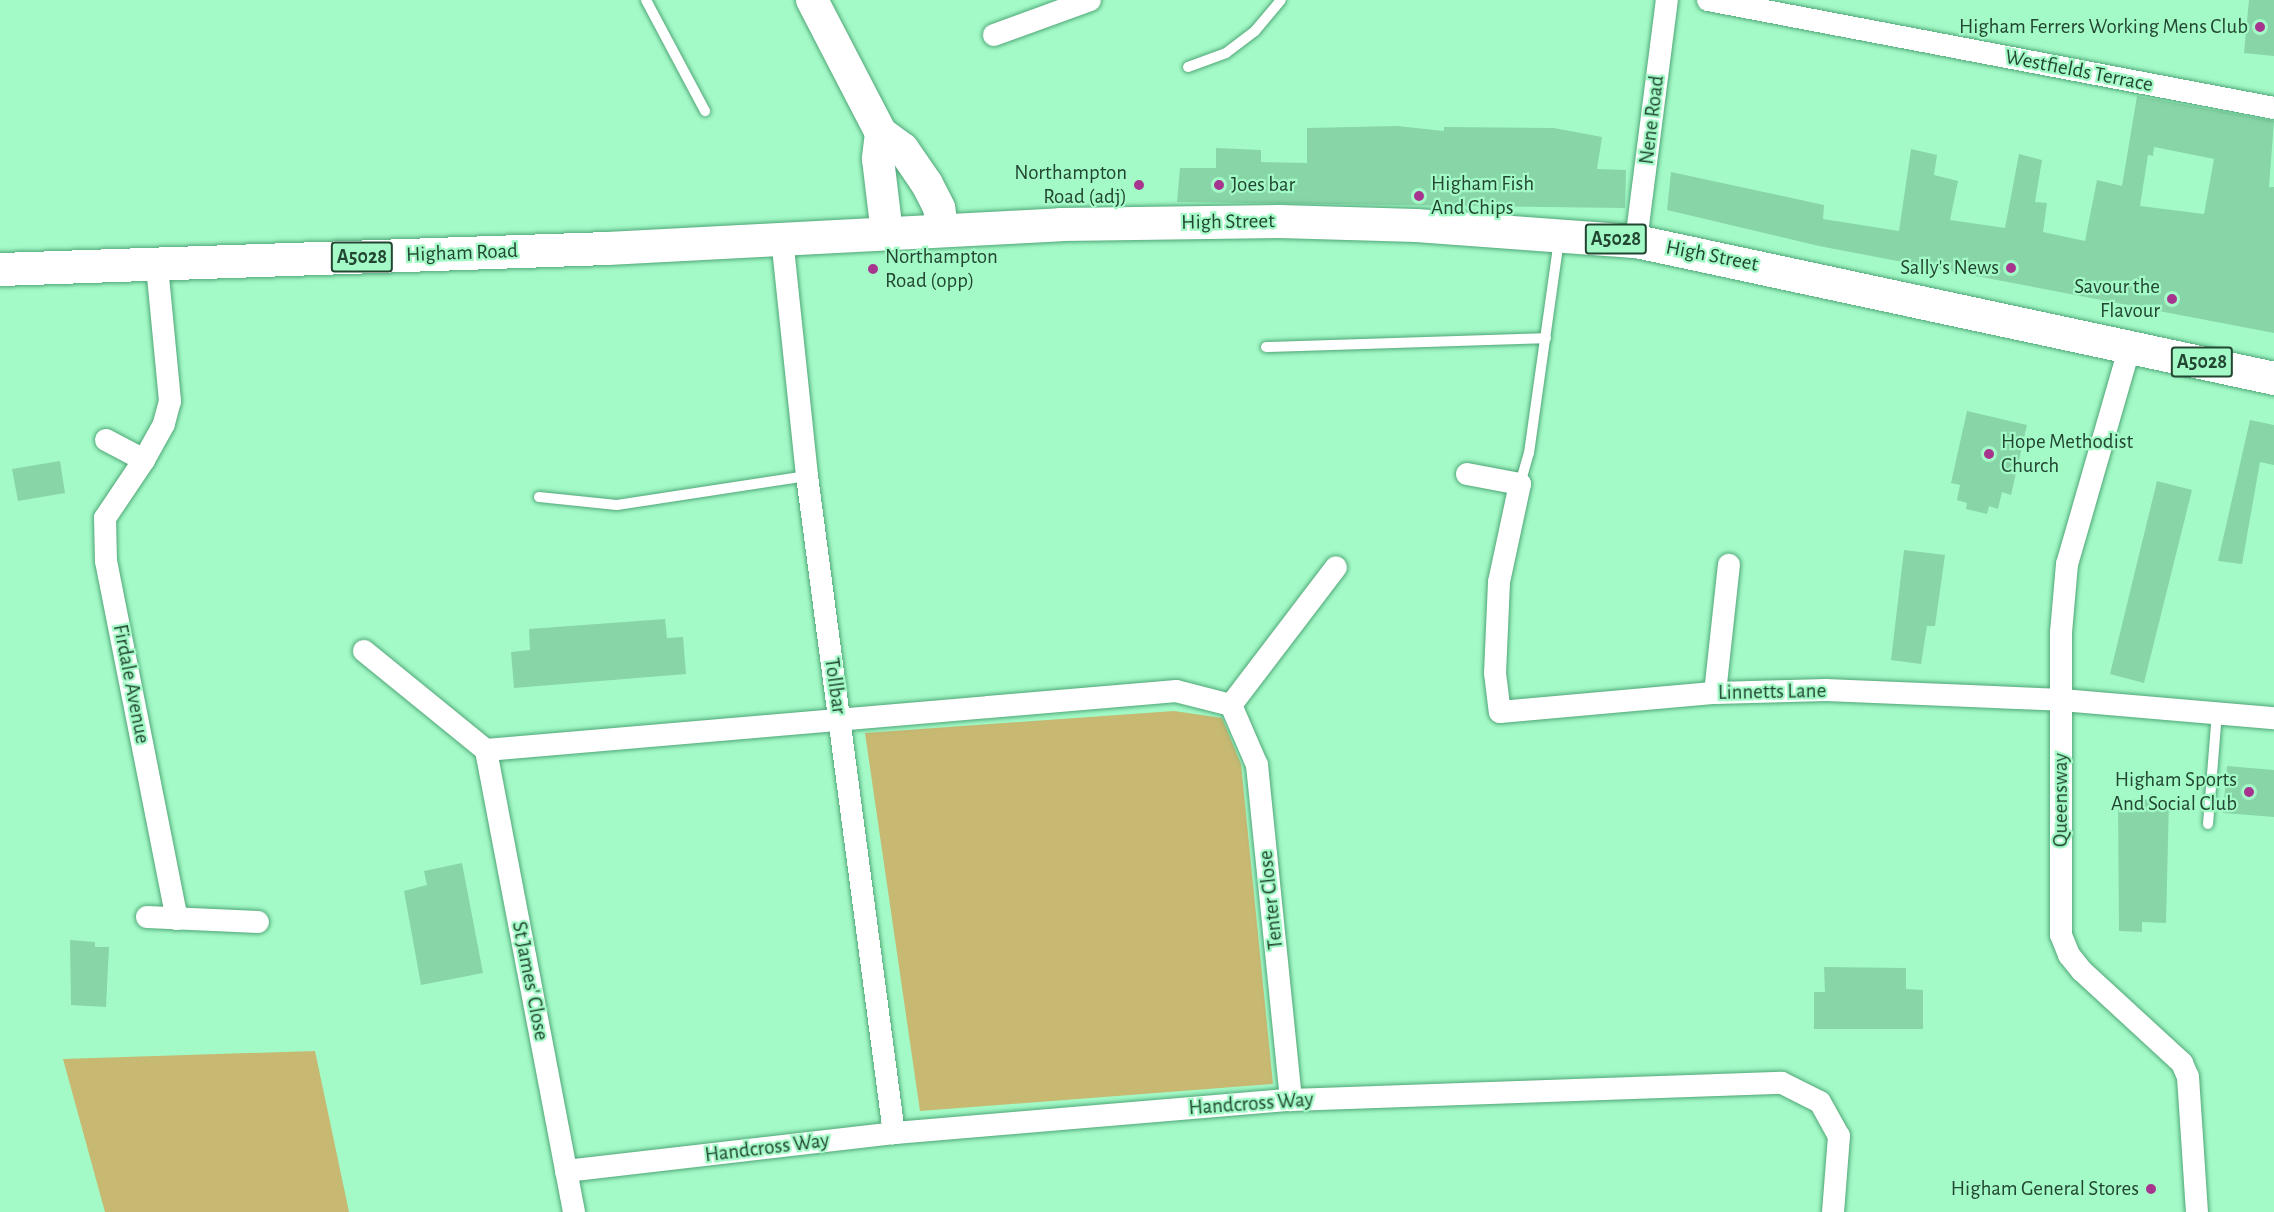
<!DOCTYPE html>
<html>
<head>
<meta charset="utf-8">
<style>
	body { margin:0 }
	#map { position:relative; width:2274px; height:1212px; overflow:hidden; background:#a3fac7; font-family:"Alegreya Sans",sans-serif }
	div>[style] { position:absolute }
	.green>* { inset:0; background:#c7b872 }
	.building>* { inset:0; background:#88d5a8 }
	.roads { filter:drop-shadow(0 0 2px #50a677) drop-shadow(0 0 2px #50a677) }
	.lane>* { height:10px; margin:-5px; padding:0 5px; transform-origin:5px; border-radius:5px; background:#fff }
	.street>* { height:22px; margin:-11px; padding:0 11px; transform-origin:11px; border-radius:11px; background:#fff }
	.secondary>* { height:32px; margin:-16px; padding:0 16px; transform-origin:16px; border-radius:16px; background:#fff }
	.primary>* { height:33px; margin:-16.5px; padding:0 16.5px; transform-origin:16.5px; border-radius:16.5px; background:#fff }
	.dots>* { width:16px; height:16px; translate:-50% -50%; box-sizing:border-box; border:3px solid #a3fac7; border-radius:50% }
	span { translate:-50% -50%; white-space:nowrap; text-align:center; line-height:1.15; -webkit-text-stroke:4.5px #a3fac7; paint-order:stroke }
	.shield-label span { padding:2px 4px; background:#a3fac7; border:2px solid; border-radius:4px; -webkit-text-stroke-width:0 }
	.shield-label { font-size:20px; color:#224631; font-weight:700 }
	.poi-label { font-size:21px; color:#224631 }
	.right { translate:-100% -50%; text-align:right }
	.left { translate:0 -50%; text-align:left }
	.street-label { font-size:21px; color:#224631 }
</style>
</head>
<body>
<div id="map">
	<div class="green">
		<div style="clip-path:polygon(1174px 711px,1222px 718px,1241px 764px,1273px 1084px,920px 1111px,865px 733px)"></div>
		<div style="clip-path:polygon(315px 1051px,349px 1212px,105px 1212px,63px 1059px)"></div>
	</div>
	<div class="building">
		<div style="clip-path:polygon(2249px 0,2274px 0,2274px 56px,2244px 53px)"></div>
		<div style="clip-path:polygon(evenodd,2137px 96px,2274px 121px,2269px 187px,2274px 187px,2274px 333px,1819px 246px,1667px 210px,1671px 172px,1824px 205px,1823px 219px,1899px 231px,1911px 149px,1937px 155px,1934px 175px,1958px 181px,1950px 220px,2005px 228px,2019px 154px,2042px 160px,2035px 202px,2047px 203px,2043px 232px,2085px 241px,2097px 180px,2122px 186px,2137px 96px,2154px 147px,2214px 159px,2204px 214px,2140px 206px,2148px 155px,2153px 156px,2154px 147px)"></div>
		<div style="clip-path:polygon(1397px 126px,1444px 131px,1444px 127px,1554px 128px,1602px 137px,1597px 169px,1626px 170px,1625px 208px,1177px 202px,1180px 168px,1216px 168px,1216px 148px,1261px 150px,1261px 162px,1307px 163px,1307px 128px)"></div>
		<div style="clip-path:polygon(1967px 411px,2027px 425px,2011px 495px,2002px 492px,1998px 509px,1989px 506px,1987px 514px,1966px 509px,1967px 503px,1957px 500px,1960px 485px,1951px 483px)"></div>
		<div style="clip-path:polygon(2250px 420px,2274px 425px,2274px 465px,2260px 462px,2242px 564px,2218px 561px)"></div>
		<div style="clip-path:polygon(60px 461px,65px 493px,18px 501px,12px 469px)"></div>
		<div style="clip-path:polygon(2157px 481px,2192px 490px,2144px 683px,2110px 674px)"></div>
		<div style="clip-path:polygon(1904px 550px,1945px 555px,1935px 626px,1927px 626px,1921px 664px,1891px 660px)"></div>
		<div style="clip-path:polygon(665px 619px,667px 638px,683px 637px,686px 674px,514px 688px,511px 652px,530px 650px,529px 629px)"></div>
		<div style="clip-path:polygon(2227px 766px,2274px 770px,2274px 817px,2223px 813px)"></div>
		<div style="clip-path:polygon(2118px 799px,2169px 800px,2166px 923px,2142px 922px,2142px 932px,2119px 931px)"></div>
		<div style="clip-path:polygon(462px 863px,483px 973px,421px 985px,404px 891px,427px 885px,424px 871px)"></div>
		<div style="clip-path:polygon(70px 940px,95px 942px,95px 947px,109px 947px,106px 1007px,71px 1005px)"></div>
		<div style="clip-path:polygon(1824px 967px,1906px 968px,1906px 989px,1923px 990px,1923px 1029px,1814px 1029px,1814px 992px,1825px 992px)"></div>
	</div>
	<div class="roads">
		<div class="lane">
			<div style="left:646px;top:0;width:126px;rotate:62deg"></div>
			<div style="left:1188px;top:67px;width:40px;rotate:-20.2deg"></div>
			<div style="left:1226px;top:53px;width:36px;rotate:-37deg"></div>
			<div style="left:1255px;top:31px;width:40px;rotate:-50deg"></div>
			<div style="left:1266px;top:347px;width:280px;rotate:-1.8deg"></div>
			<div style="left:1520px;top:484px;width:32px;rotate:-74deg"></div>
			<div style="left:1529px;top:453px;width:216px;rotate:-82deg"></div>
			<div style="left:539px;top:497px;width:78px;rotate:5.9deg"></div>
			<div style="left:617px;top:505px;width:192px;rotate:-8.7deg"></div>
			<div style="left:2208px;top:824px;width:113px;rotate:-85.4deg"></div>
		</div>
		<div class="street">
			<div style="left:1708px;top:0;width:576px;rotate:10.8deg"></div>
			<div style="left:994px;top:35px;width:102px;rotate:-20deg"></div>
			<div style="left:782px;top:238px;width:239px;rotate:84deg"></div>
			<div style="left:807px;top:476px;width:663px;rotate:82.46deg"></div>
			<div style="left:1636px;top:241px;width:243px;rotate:-82.7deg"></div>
			<div style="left:157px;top:266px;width:136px;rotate:84.5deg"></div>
			<div style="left:170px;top:401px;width:24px;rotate:105deg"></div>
			<div style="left:164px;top:424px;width:41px;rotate:119.1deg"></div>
			<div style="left:144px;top:460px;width:70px;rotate:123.9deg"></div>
			<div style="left:105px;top:518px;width:43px;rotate:88.7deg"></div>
			<div style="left:106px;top:561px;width:365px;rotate:78.8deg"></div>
			<div style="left:2130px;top:346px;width:227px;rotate:106.1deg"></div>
			<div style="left:2067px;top:564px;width:68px;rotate:95deg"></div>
			<div style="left:2061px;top:632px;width:303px;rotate:90deg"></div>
			<div style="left:2061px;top:935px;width:22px;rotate:68deg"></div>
			<div style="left:2069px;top:955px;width:21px;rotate:51deg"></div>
			<div style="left:2082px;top:971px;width:136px;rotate:42.6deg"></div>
			<div style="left:2182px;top:1063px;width:15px;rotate:67deg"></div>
			<div style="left:2188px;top:1077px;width:135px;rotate:86.2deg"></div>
			<div style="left:106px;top:440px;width:43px;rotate:27.8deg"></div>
			<div style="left:1467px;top:474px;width:54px;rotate:10.7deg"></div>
			<div style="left:1520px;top:484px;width:100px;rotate:102.1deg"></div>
			<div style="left:1499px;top:582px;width:91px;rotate:92.5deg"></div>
			<div style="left:1495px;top:673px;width:39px;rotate:83deg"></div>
			<div style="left:1500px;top:712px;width:216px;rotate:-5.1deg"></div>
			<div style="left:1715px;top:693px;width:111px;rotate:-1.5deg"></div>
			<div style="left:1826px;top:690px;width:236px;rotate:2.4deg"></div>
			<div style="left:2062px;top:700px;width:213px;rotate:4.9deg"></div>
			<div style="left:364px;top:651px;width:157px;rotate:39.1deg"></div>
			<div style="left:1715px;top:693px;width:129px;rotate:-83.8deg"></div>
			<div style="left:1231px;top:705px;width:173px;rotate:-52.7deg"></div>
			<div style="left:147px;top:917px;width:111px;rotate:2.6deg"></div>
			<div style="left:566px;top:1171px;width:330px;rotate:-6.6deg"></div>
			<div style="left:894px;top:1133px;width:398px;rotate:-4.8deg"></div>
			<div style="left:1291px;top:1100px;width:491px;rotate:-2deg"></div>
			<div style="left:1782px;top:1083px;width:42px;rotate:26.6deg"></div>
			<div style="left:1820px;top:1102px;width:39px;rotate:61deg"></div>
			<div style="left:1839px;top:1136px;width:76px;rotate:94.5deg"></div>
			<div style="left:574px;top:1212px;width:470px;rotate:-100.8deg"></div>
			<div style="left:486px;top:750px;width:693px;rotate:-4.89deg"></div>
			<div style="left:1176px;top:691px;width:57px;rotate:14.3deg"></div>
			<div style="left:1231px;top:705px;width:65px;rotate:66.6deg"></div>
			<div style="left:1257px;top:765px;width:337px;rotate:84.2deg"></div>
		</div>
		<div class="secondary">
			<div style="left:812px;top:0;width:150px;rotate:62.6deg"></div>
			<div style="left:881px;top:133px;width:27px;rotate:36deg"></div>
			<div style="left:903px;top:149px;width:42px;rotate:55.6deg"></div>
			<div style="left:927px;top:184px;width:27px;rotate:63deg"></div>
			<div style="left:939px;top:208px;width:22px;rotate:80deg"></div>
			<div style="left:881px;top:133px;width:26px;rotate:97deg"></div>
			<div style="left:878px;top:159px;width:75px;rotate:83.1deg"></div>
		</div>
		<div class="primary">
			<div style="left:0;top:269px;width:607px;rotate:-1.98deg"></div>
			<div style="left:607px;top:248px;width:454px;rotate:-3deg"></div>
			<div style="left:1060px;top:224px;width:219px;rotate:-0.8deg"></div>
			<div style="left:1279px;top:221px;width:137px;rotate:1.7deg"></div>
			<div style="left:1416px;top:225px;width:221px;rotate:4.2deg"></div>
			<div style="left:1636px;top:241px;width:653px;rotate:12.12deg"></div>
		</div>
	</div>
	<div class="dots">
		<div style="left:2260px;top:27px;background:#a7358f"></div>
		<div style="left:1139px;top:185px;background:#a7358f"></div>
		<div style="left:1219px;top:185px;background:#a7358f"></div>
		<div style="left:1419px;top:196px;background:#a7358f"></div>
		<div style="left:2011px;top:268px;background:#a7358f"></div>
		<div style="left:873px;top:269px;background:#a7358f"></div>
		<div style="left:2172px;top:299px;background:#a7358f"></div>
		<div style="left:1989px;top:454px;background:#a7358f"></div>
		<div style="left:2249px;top:792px;background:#a7358f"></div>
		<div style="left:2151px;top:1189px;background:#a7358f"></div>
	</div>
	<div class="shield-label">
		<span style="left:1616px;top:239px">A5028</span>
		<span style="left:362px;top:257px">A5028</span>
		<span style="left:2202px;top:362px">A5028</span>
	</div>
	<div class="poi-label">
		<span class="right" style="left:2248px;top:27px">Higham Ferrers Working Mens Club</span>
		<span class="right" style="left:1127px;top:185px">Northampton<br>Road (adj)</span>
		<span class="left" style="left:1431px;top:196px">Higham Fish<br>And Chips</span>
		<span class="left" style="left:1231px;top:185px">Joes bar</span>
		<span class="left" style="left:885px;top:269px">Northampton<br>Road (opp)</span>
		<span class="right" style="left:1999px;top:268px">Sally's News</span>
		<span class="right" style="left:2160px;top:299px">Savour the<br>Flavour</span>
		<span class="left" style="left:2001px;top:454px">Hope Methodist<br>Church</span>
		<span class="right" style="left:2237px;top:792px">Higham Sports<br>And Social Club</span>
		<span class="right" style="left:2139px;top:1189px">Higham General Stores</span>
	</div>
	<div class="street-label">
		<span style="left:2079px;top:71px;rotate:11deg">Westfields Terrace</span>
		<span style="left:1652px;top:120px;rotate:-83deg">Nene Road</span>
		<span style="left:1228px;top:222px;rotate:-1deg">High Street</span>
		<span style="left:462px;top:253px;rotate:-2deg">Higham Road</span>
		<span style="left:1712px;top:256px;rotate:11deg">High Street</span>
		<span style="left:131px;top:684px;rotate:79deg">Firdale Avenue</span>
		<span style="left:835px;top:686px;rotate:82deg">Tollbar</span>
		<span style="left:1772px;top:692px;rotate:-1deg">Linnetts Lane</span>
		<span style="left:2061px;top:800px;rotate:-90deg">Queensway</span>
		<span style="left:1271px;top:900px;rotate:-96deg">Tenter Close</span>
		<span style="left:530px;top:981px;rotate:79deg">St James' Close</span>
		<span style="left:1251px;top:1104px;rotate:-4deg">Handcross Way</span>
		<span style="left:767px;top:1148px;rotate:-7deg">Handcross Way</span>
	</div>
</div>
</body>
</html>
